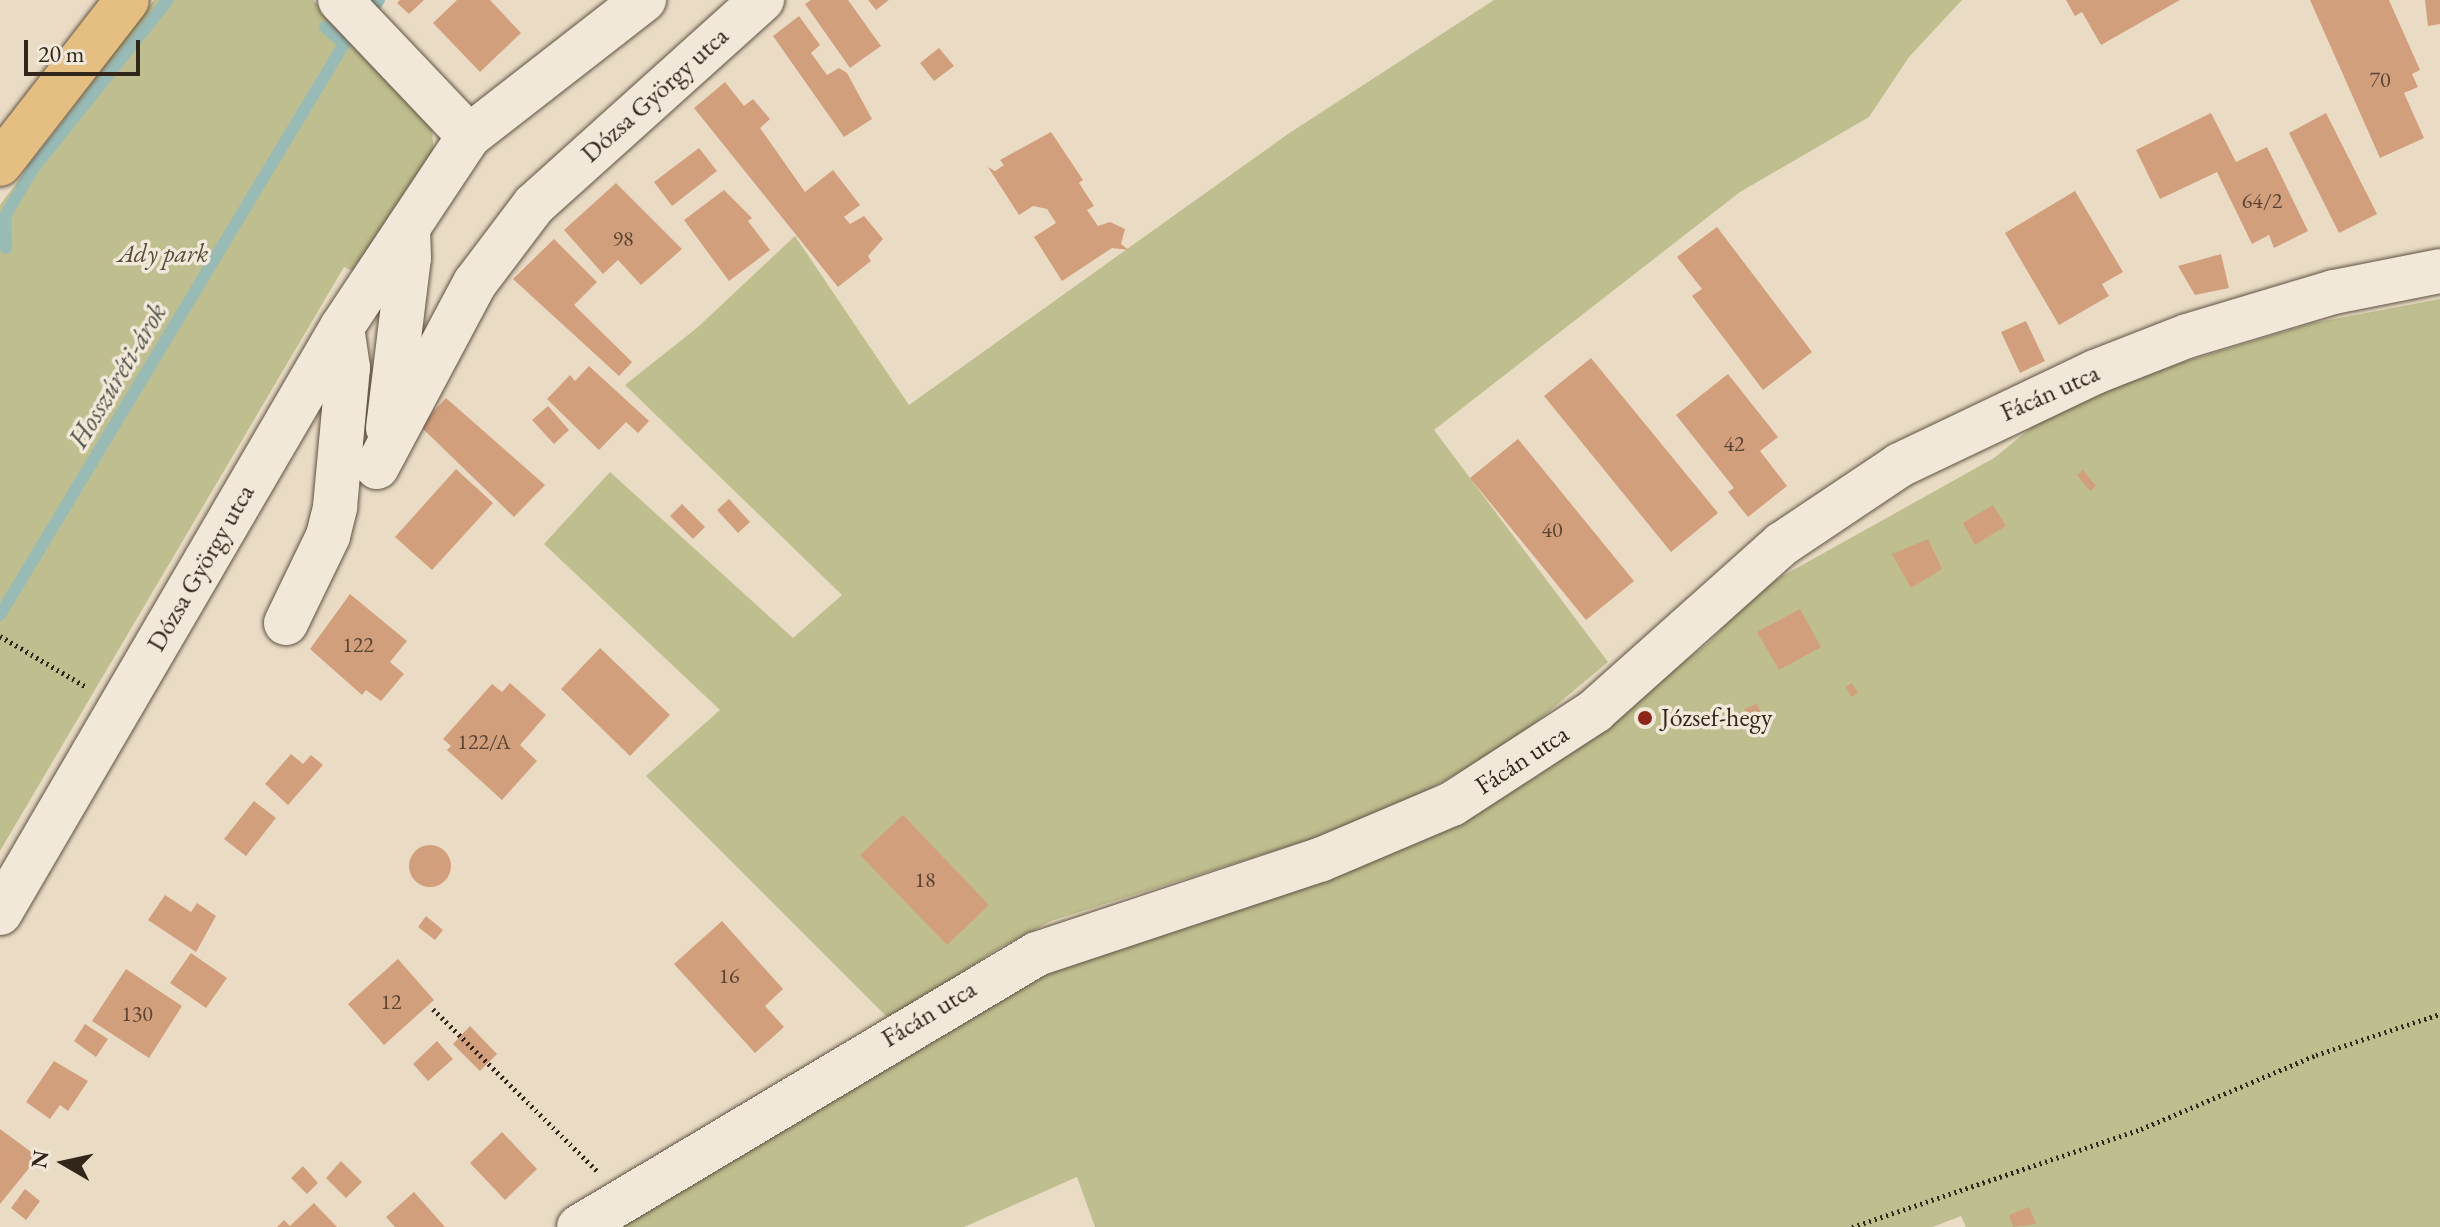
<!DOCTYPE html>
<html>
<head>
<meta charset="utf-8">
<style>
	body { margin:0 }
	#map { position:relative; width:2440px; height:1227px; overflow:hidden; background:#eadcc4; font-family:"EB Garamond",serif }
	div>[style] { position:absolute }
	.green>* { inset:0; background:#bfbe8f }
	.stream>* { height:12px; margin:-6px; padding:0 6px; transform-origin:6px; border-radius:6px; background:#98bbb6 }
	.building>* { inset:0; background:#d29f7d }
	.round { border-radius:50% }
	.path>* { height:5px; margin-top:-2.5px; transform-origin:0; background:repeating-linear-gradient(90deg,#32251a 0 2px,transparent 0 6px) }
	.roads { filter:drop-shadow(0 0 2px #605344) drop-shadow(0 0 2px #605344) }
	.minor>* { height:44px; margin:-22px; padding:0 22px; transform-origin:22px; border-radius:22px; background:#f1e8d9 }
	.major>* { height:44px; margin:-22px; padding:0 22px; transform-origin:22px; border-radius:22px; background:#e5be82 }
	.dots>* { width:22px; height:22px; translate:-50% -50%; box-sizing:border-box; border:4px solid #f1e8d9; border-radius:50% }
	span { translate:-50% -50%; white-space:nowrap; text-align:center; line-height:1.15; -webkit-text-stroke:7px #f1e8d9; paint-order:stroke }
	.number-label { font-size:22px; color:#5a4433 }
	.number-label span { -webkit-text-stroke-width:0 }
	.street-label { font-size:26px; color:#32251a }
	.park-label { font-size:26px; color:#554b37; font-style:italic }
	.poi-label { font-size:26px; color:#32251a }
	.left { translate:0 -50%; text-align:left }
	.water-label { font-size:28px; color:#515249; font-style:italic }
	.north { position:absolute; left:24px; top:1123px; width:80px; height:80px; -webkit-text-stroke:6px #f1e8d9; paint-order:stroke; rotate:279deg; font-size:22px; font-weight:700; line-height:32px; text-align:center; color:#32251a }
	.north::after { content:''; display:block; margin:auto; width:28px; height:36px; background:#32251a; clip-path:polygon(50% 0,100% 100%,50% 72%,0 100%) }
	.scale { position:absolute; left:24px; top:40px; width:116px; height:36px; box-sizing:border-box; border:4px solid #32251a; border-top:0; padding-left:10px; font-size:24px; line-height:28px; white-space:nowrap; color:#32251a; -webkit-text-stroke:6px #f1e8d9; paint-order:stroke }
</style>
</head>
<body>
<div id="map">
	<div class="green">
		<div style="clip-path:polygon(154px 0,313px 0,431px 117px,434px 154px,357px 273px,344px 267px,0 851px,0 205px)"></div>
		<div style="clip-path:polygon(1494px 0,1962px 0,1909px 57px,1869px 117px,1740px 192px,1434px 430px,1608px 662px,1504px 749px,1369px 821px,1051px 921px,994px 951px,893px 1021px,1484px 807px,1536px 777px,1707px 644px,1763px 587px,1994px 458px,2052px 411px,2180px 363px,2313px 323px,2440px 299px,2440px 1227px,1966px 1227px,1961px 1216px,1933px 1227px,1095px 1227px,1077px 1177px,964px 1227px,559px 1227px,892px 1022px,646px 776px,720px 710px,544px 544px,610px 472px,793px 638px,842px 595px,625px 385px,698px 327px,795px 236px,909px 405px,1288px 134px)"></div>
	</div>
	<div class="stream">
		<div style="left:325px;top:27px;width:25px;rotate:42deg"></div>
		<div style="left:6px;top:248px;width:32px;rotate:-92deg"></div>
		<div style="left:5px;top:216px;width:55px;rotate:-59.2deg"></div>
		<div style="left:33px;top:169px;width:216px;rotate:-51.4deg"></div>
		<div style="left:0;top:615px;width:667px;rotate:-58.93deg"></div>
		<div style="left:344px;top:44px;width:56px;rotate:-51.5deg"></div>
	</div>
	<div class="building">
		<div style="clip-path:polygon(400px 0,424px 0,409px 14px,397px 3px)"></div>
		<div style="clip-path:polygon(457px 0,490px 0,521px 33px,480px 72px,433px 23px)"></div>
		<div style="clip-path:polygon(811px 0,848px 0,881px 46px,850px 68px,805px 4px)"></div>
		<div style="clip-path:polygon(868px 0,889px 0,876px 10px)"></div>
		<div style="clip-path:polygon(2066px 0,2180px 0,2101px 45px,2082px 12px,2075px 16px)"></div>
		<div style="clip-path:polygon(2310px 0,2389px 0,2420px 70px,2412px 74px,2418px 87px,2404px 93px,2424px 138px,2380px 158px)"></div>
		<div style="clip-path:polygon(2425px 0,2440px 0,2440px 24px,2428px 26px)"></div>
		<div style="clip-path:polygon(799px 16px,820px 45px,811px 53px,827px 75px,839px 68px,847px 73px,872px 119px,844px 137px,773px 36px)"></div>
		<div style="clip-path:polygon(939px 48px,954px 66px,934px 81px,920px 63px)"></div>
		<div style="clip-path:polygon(725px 82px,744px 106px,753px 99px,770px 119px,760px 128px,805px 192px,833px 170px,860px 205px,844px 217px,850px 224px,864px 216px,883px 239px,868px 256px,871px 261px,838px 287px,694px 108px)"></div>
		<div style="clip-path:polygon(2211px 113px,2236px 162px,2267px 147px,2308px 231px,2274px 248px,2269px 235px,2252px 244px,2217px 172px,2160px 199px,2136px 150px)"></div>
		<div style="clip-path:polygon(2326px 113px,2377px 214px,2339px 233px,2289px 133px)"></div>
		<div style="clip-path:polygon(1051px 132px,1083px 180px,1079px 183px,1094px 206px,1087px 210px,1098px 226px,1110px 222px,1125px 229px,1121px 244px,1129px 250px,1112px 248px,1062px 281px,1034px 237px,1056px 223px,1047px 209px,1033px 206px,1019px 215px,988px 167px,995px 171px,1004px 165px,1000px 160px)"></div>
		<div style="clip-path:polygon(699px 148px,717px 171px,672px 206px,654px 182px)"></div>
		<div style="clip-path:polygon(616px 183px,682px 249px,641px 285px,618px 260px,603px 274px,564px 230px)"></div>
		<div style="clip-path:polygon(724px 190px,752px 218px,748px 221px,770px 250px,729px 281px,684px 220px)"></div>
		<div style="clip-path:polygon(2075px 191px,2123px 272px,2102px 284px,2109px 296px,2059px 325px,2005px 233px)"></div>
		<div style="clip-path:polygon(1717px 227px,1812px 352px,1763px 390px,1692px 296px,1702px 289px,1677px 257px)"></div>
		<div style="clip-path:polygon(554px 239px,597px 282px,574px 305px,632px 362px,619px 376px,513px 279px)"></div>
		<div style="clip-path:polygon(2221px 254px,2229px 288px,2195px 295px,2178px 266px)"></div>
		<div style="clip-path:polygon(2026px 321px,2045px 361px,2020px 373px,2001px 332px)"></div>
		<div style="clip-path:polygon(1591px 358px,1718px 513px,1671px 552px,1544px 396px)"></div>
		<div style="clip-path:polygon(589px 366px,649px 421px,638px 433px,626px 422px,599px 450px,547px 399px,570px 375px,575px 381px)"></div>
		<div style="clip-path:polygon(1728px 374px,1778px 437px,1760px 451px,1787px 486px,1748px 517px,1728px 492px,1734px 488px,1676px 415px)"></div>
		<div style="clip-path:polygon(446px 398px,545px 485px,514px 517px,420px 426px)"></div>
		<div style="clip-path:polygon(548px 406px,569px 430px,554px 444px,532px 420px)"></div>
		<div style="clip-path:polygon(1518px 439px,1634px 581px,1586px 620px,1470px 478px)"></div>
		<div style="clip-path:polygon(456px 469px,493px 503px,432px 570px,395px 537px)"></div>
		<div style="clip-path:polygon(2083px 470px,2096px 486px,2090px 491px,2077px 475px)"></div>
		<div style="clip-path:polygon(729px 499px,750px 522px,738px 533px,717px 510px)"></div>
		<div style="clip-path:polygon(682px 504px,705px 527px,693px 539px,670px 516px)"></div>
		<div style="clip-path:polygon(1993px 505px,2006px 526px,1975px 545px,1963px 523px)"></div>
		<div style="clip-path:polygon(1928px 539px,1942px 569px,1911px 588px,1892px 554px)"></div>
		<div style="clip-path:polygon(350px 594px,407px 641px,390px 662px,404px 674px,381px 701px,366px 690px,362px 695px,310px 649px)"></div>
		<div style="clip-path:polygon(1800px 609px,1821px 647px,1779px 670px,1757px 632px)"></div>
		<div style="clip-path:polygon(600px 648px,670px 715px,630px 756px,561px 689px)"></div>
		<div style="clip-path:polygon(510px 683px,546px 715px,520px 745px,537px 761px,502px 800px,447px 750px,451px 746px,443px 739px,492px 684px,502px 692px)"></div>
		<div style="clip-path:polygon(1852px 683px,1858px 693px,1851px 697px,1846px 687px)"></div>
		<div style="clip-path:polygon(1757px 704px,1765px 721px,1752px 727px,1744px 709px)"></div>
		<div style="clip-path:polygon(291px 754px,303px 764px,311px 755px,323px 765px,288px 805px,265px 784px)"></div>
		<div style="clip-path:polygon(254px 801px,276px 818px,246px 856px,224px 839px)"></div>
		<div style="clip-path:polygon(903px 815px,989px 905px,947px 945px,860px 855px)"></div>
		<div class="round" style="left:409px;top:845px;width:42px;height:42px"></div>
		<div style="clip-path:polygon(165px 895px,191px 912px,197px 903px,216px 916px,196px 952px,148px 920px)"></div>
		<div style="clip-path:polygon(426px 916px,443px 930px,435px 940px,418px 927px)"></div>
		<div style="clip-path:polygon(722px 921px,783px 989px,765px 1006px,784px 1027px,755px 1053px,674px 964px)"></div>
		<div style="clip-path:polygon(191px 953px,227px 978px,206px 1008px,170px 983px)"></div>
		<div style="clip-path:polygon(398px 959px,434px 1000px,384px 1045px,348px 1004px)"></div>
		<div style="clip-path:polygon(126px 969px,182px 1006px,149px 1058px,92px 1021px)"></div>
		<div style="clip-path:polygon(85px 1024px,108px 1039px,96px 1057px,74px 1041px)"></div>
		<div style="clip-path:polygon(470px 1026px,497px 1054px,480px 1071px,453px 1044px)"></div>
		<div style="clip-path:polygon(437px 1041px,453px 1059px,428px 1081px,413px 1064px)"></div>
		<div style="clip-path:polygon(54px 1061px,88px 1081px,68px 1111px,60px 1105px,50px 1119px,26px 1102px)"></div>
		<div style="clip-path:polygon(0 1129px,38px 1157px,0 1204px)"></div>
		<div style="clip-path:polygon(502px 1132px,537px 1169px,505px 1200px,470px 1163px)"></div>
		<div style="clip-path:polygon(341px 1161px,362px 1182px,346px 1198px,326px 1178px)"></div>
		<div style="clip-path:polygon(303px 1166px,318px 1183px,307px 1194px,291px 1178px)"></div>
		<div style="clip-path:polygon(25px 1189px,40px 1201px,26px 1220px,11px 1208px)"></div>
		<div style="clip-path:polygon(414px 1192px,445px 1227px,395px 1227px,386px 1217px)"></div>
		<div style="clip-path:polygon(314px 1203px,337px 1227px,277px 1227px,284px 1220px,290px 1226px)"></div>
		<div style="clip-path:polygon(2029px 1207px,2036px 1224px,2013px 1227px,2009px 1215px)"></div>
	</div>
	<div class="path">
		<div style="left:0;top:636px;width:99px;rotate:30.5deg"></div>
		<div style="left:433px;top:1009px;width:231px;rotate:44.6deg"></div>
		<div style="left:1852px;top:1227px;width:305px;rotate:-18.7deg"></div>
		<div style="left:2141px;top:1129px;width:190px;rotate:-22.9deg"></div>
		<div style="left:2316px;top:1055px;width:131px;rotate:-18.3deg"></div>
	</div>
	<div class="roads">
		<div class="minor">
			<div style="left:340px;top:0;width:187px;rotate:46.5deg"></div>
			<div style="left:388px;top:428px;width:171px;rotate:-83deg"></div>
			<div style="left:409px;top:258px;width:30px;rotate:-92deg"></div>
			<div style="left:377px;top:467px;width:208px;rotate:-62deg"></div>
			<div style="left:475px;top:283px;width:98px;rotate:-52.9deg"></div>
			<div style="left:534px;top:205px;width:307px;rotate:-42deg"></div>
			<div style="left:286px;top:623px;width:97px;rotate:-64.2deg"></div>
			<div style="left:328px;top:536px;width:30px;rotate:-76deg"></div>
			<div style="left:335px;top:507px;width:140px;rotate:-84.7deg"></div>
			<div style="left:348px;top:368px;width:41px;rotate:-98.3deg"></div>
			<div style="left:0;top:913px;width:678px;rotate:-59.73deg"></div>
			<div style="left:342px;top:327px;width:229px;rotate:-56.4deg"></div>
			<div style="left:469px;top:136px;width:222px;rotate:-37.9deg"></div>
			<div style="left:579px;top:1227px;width:533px;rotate:-30.8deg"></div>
			<div style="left:1037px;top:954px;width:298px;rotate:-18.4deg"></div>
			<div style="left:1320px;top:860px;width:143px;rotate:-23deg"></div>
			<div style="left:1452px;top:804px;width:171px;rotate:-33deg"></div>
			<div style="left:1595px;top:711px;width:251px;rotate:-41.8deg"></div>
			<div style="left:1782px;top:544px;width:142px;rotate:-33.8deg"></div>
			<div style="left:1900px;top:465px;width:216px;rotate:-25.5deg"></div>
			<div style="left:2095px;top:372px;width:99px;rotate:-21.4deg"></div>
			<div style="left:2187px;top:336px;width:153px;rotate:-16.7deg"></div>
			<div style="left:2334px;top:292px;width:108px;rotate:-11.2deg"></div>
		</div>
		<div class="major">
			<div style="left:0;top:164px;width:207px;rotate:-52.2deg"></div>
		</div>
	</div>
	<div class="dots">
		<div style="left:1645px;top:718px;background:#8f2418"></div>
	</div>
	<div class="number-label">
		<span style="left:2380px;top:80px">70</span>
		<span style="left:2262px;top:201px">64/2</span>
		<span style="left:623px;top:239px">98</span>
		<span style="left:1734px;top:444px">42</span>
		<span style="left:1552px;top:530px">40</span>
		<span style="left:358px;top:645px">122</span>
		<span style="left:484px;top:742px">122/A</span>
		<span style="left:925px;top:880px">18</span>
		<span style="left:729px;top:976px">16</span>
		<span style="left:391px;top:1002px">12</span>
		<span style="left:137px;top:1014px">130</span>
	</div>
	<div class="street-label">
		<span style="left:655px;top:95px;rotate:-42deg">Dózsa György utca</span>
		<span style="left:2050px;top:393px;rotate:-24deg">Fácán utca</span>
		<span style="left:201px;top:568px;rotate:-60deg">Dózsa György utca</span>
		<span style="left:1522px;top:760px;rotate:-33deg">Fácán utca</span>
		<span style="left:929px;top:1014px;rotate:-31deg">Fácán utca</span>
	</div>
	<div class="park-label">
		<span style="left:163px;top:254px">Ady park</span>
	</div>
	<div class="poi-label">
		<span class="left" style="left:1661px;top:718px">József-hegy</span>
	</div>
	<div class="water-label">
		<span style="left:117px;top:375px;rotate:-59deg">Hosszúréti-árok</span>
	</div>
	<div class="north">N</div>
	<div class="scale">20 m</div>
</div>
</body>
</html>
